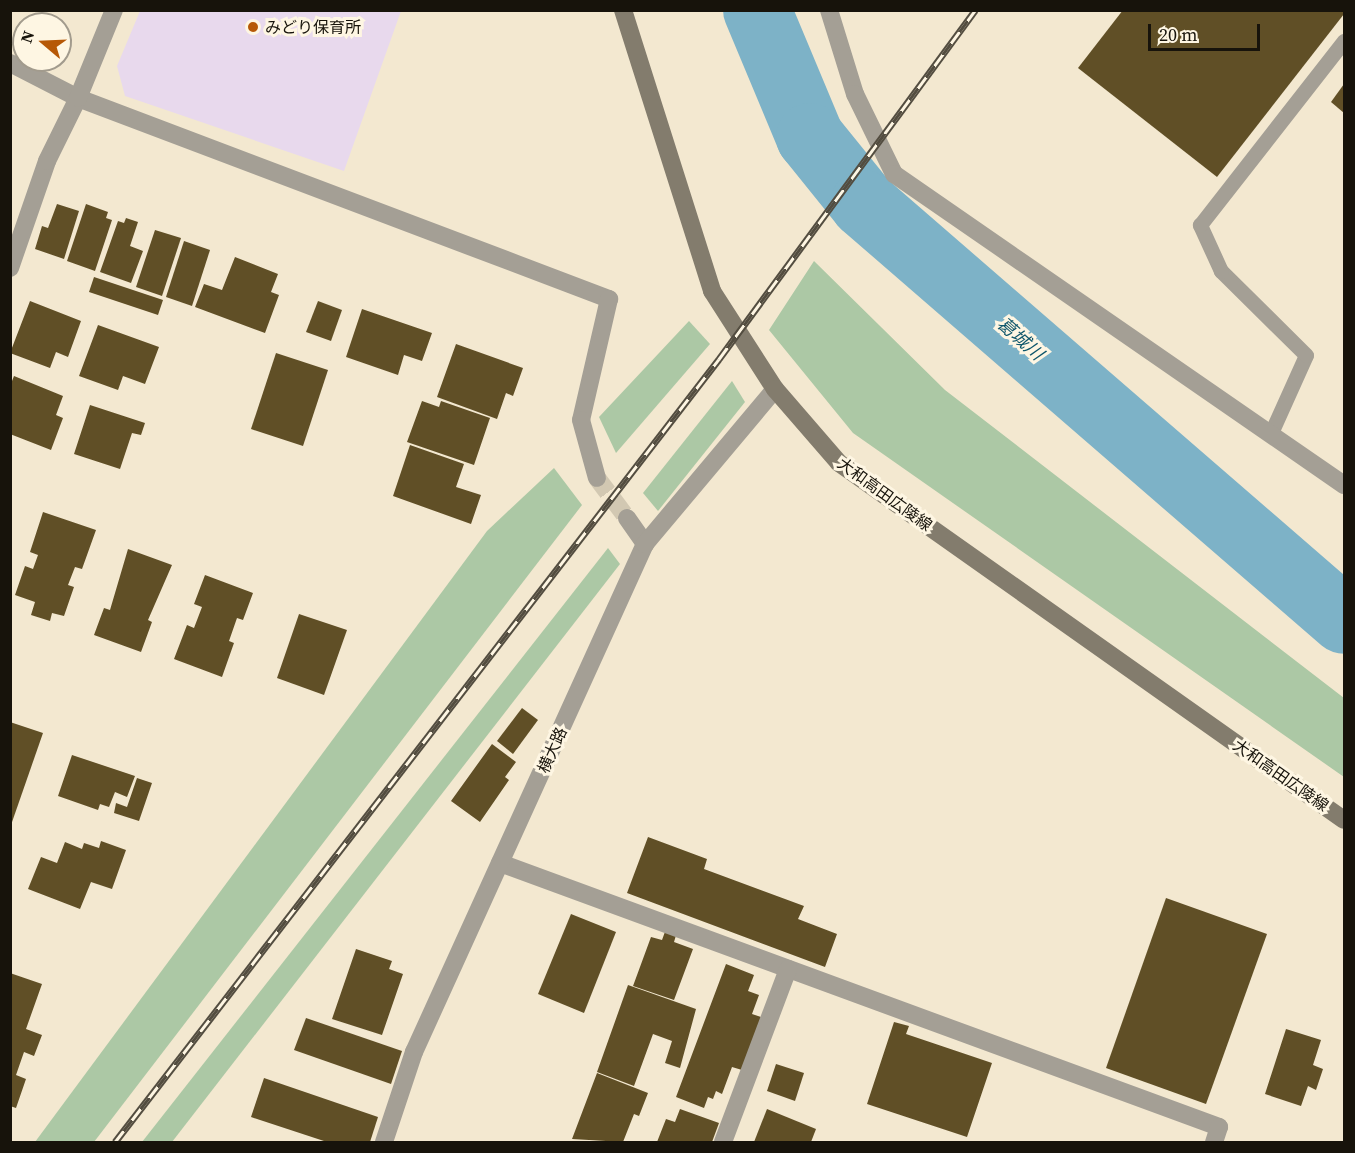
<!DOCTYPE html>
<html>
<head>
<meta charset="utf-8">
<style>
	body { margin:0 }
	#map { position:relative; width:1355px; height:1153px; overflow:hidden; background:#f3e8d0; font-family:"Source Serif 4","Noto Sans JP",serif }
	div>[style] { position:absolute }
	.education>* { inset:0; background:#e8d9ed }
	.green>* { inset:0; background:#acc8a5 }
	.river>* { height:68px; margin:-34px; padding:0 34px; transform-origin:34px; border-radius:34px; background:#7db2c7 }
	.building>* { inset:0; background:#604f26 }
	.street-tunnel>* { height:18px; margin-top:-9px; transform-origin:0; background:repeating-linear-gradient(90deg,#d2c8b2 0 18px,transparent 0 27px) }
	.lane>* { height:15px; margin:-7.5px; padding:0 7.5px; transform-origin:7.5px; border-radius:7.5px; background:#a49f95 }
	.street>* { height:18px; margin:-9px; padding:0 9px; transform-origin:9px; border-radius:9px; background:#a49f95 }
	.secondary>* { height:18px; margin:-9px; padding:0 9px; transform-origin:9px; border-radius:9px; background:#837c6d }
	.rail>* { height:7px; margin-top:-3.5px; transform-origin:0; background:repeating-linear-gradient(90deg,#fef6e3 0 14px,#534d40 0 28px); box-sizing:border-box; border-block:2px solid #534d40 }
	.dots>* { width:16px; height:16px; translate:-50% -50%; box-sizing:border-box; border:3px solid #fef6e3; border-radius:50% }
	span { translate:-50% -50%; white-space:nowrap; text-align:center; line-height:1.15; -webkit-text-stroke:6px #fef6e3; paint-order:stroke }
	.poi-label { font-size:16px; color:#17130b }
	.left { translate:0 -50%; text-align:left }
	.street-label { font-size:16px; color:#17130b }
	.water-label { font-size:18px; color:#0e566b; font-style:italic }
	.frame { position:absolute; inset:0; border:12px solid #17130b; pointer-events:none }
	.north { position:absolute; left:12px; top:12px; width:60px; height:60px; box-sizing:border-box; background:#fef6e3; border:2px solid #a29b8d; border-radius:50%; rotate:289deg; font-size:16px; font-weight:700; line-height:24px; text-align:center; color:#17130b }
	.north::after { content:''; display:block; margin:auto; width:21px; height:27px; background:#b65806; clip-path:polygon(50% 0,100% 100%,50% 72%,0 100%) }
	.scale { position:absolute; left:1148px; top:24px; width:112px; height:27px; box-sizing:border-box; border:3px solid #17130b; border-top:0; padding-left:8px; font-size:18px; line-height:21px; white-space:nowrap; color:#17130b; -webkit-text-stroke:4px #fef6e3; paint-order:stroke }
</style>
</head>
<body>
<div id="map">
	<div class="education">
		<div style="clip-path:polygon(140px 11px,140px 10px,401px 11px,344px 171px,125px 96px,117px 66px)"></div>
	</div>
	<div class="green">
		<div style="clip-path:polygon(814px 261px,945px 390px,1344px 698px,1344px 777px,853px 433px,769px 330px)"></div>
		<div style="clip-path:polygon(689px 321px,710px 344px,616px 453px,599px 417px)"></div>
		<div style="clip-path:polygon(732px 381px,745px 402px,658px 511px,643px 493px)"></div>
		<div style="clip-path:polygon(554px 468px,582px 505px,94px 1142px,35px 1142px,487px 531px)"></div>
		<div style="clip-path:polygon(608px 548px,620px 564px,172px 1142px,142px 1142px)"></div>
	</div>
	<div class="river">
		<div style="left:757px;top:10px;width:138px;rotate:67.3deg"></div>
		<div style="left:810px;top:137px;width:86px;rotate:51.1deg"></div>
		<div style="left:864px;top:204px;width:635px;rotate:40.91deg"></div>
	</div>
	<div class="building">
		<div style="clip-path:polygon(1123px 10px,1344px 10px,1344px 14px,1217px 177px,1078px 68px)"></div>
		<div style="clip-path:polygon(1344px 84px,1344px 113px,1331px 102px)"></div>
		<div style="clip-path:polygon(57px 204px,79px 211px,64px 259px,35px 249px,42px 226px,48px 228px)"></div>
		<div style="clip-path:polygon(86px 204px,108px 212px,106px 218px,112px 220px,95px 271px,67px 261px)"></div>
		<div style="clip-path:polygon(126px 218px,138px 222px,130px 246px,143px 251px,131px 283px,100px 272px,118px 221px,124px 223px)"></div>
		<div style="clip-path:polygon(155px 230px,181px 238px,162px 296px,136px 287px)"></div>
		<div style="clip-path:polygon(184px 241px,210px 250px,192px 306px,166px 297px)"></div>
		<div style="clip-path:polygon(235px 257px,278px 274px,271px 292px,279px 295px,265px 333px,195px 307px,204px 284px,222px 290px)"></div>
		<div style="clip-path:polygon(94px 277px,163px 300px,158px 315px,89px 292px)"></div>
		<div style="clip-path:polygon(30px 301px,81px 321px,68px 357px,56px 352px,50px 368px,10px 353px)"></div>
		<div style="clip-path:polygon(318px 301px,342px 310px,331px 341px,306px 332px)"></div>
		<div style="clip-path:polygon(362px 309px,432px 333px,422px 361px,404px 355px,398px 375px,346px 357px)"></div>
		<div style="clip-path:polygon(98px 325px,159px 347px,145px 384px,123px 376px,118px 390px,79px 376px)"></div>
		<div style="clip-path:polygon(456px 344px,523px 368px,513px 396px,506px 393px,497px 419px,437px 397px)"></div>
		<div style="clip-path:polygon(276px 353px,328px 370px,303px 446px,251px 429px)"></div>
		<div style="clip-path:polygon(14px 376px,63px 396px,56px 415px,63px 418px,51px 450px,10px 434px,10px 386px)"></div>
		<div style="clip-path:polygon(422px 401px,439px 407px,441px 401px,490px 418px,474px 465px,407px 442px)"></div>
		<div style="clip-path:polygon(90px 405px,145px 423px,141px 435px,132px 433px,120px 469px,74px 454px)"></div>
		<div style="clip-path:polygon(410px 445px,464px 464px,456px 487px,481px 495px,471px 524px,393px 496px)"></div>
		<div style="clip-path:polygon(43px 512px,96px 530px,82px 569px,75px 567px,68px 585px,74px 587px,64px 616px,52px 613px,50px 621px,31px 615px,35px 602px,15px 595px,25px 566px,33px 569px,38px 555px,30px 552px)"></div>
		<div style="clip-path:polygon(128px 549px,172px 565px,148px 620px,152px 622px,141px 652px,94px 635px,104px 608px,110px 610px)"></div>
		<div style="clip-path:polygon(205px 575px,253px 593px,243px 620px,237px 618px,229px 641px,234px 643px,222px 677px,174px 659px,187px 625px,194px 628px,202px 607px,194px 604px)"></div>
		<div style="clip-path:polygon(299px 614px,347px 630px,324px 695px,277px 678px)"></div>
		<div style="clip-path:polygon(522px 708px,538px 720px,513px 754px,497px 741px)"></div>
		<div style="clip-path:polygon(10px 722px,43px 733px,11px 825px,10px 825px)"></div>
		<div style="clip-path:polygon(492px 744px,516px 762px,505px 777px,509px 780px,480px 822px,451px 801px)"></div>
		<div style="clip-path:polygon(72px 755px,135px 776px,127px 797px,115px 792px,109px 807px,100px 804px,98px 810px,58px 796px)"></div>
		<div style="clip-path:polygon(137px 778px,152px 783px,139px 821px,114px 813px,116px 803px,127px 807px)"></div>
		<div style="clip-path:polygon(648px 837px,707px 859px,704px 869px,804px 906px,798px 919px,837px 934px,825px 967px,627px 893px)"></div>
		<div style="clip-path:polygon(101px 841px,126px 850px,112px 889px,91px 882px,80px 909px,28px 889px,41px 857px,57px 863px,65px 842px,82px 849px,84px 843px,99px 848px)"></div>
		<div style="clip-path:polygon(1166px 898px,1267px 934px,1206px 1104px,1106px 1068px)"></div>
		<div style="clip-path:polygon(571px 914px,616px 932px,584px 1013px,538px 994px)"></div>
		<div style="clip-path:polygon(666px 929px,677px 932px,674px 942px,693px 949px,674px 1000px,633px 986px,651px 937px,662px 940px)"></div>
		<div style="clip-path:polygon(356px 949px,392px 961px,389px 969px,403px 974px,382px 1035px,332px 1019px)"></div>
		<div style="clip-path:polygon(726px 964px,754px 975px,748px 991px,759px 995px,752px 1014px,761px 1017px,742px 1070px,732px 1067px,722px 1094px,716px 1091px,713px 1099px,708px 1097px,704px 1108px,676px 1097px)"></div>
		<div style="clip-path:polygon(10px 973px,42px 984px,26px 1029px,42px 1035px,34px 1056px,24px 1052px,16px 1075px,26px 1079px,16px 1108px,10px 1106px)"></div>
		<div style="clip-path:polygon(628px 985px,696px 1009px,680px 1068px,665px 1063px,672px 1041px,653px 1034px,634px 1086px,597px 1072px)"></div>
		<div style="clip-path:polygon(306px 1018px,402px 1051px,391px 1084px,294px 1050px)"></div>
		<div style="clip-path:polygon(894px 1022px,909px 1026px,906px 1034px,992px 1063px,967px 1137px,867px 1104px)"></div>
		<div style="clip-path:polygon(1286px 1029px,1321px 1040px,1313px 1065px,1323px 1069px,1316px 1090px,1308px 1086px,1301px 1106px,1265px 1094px)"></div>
		<div style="clip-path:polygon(776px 1064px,804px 1073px,795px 1101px,767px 1091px)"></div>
		<div style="clip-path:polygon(597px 1073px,648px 1093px,639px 1116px,634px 1114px,623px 1142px,572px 1139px)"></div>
		<div style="clip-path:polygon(264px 1078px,378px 1117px,370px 1142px,327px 1142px,251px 1117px)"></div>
		<div style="clip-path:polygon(680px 1109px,719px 1123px,712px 1142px,657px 1142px,666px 1119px,675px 1122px)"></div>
		<div style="clip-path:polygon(767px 1109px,816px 1129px,811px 1142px,754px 1142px)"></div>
	</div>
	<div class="street-tunnel">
		<div style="left:597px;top:478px;width:50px;rotate:53.1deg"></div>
	</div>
	<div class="lane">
		<div style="left:1271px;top:433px;width:85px;rotate:-65.8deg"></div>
		<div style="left:1306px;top:355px;width:120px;rotate:-135.3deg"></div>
		<div style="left:1221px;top:271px;width:51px;rotate:-114.5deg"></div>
		<div style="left:1200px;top:225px;width:234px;rotate:-52deg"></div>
	</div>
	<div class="street">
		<div style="left:829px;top:10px;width:88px;rotate:72.8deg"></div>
		<div style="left:855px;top:94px;width:89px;rotate:64deg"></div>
		<div style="left:894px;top:174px;width:547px;rotate:34.65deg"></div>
		<div style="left:10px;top:63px;width:76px;rotate:27.2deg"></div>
		<div style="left:78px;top:98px;width:568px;rotate:20.73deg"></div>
		<div style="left:609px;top:299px;width:124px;rotate:103deg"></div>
		<div style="left:581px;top:420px;width:60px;rotate:74.6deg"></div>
		<div style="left:10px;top:268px;width:113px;rotate:-70.9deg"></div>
		<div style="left:47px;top:161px;width:70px;rotate:-63.8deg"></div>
		<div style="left:78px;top:98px;width:95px;rotate:-67.8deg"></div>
		<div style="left:627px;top:518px;width:32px;rotate:55deg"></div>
		<div style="left:500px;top:863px;width:766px;rotate:20.16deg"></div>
		<div style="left:1219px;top:1127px;width:16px;rotate:108deg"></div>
		<div style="left:384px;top:1142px;width:95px;rotate:-71.6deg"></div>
		<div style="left:414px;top:1052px;width:558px;rotate:-65.55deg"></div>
		<div style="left:645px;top:544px;width:202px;rotate:-50deg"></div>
		<div style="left:723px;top:1142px;width:185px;rotate:-69.4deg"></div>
	</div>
	<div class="secondary">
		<div style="left:623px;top:10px;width:295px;rotate:72.4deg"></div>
		<div style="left:712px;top:291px;width:117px;rotate:57.3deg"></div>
		<div style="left:775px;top:389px;width:98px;rotate:49.1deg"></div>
		<div style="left:839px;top:463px;width:618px;rotate:35.26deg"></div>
	</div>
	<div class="rail">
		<div style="left:115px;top:1142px;width:989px;rotate:-52.35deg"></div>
		<div style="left:719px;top:359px;width:433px;rotate:-53.7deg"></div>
	</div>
	<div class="dots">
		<div style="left:253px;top:27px;background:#b65806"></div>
	</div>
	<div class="poi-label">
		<span class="left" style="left:265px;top:27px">みどり保育所</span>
	</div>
	<div class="street-label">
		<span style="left:885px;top:494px;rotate:36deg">大和高田広陵線</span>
		<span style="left:552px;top:750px;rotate:-66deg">横大路</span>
		<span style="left:1281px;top:775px;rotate:35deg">大和高田広陵線</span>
	</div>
	<div class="water-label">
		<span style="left:1020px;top:339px;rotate:41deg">葛城川</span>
	</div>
	<div class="frame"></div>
	<div class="north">N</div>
	<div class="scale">20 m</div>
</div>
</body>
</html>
